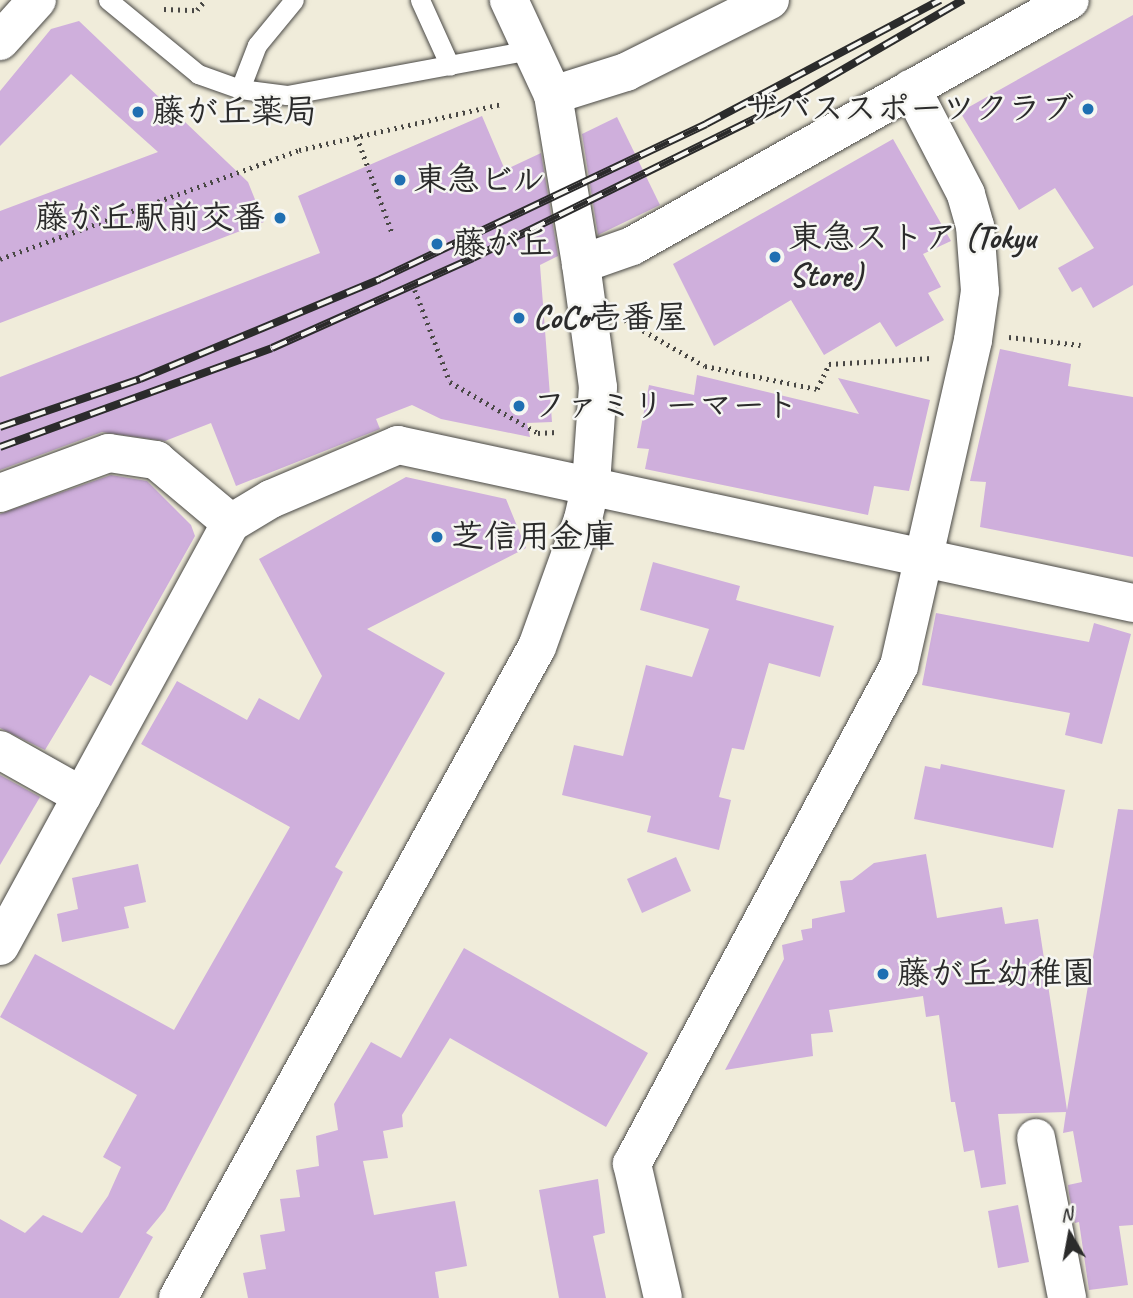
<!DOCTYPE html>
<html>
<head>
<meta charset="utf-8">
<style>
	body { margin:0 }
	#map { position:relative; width:1133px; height:1298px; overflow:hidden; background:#f0ecda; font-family:Caveat,"Klee One",sans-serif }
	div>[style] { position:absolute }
	.building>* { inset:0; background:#cfafdc }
	.path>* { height:4.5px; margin-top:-2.25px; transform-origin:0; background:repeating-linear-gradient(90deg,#494845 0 2px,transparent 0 7px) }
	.roads { filter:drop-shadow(0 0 2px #494845) drop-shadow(0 0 2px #494845) }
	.service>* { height:19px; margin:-9.5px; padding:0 9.5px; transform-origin:9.5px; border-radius:9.5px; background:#fff }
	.minor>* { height:38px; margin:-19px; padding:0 19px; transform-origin:19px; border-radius:19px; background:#fff }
	.tertiary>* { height:38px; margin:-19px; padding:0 19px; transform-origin:19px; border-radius:19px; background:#fff }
	.rail>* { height:8px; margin-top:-4px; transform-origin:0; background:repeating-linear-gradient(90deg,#f6f6f2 0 16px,#2b2b2b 0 32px); box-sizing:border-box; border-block:2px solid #2b2b2b }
	.dots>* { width:19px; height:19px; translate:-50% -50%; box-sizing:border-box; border:4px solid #f6f6f2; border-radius:50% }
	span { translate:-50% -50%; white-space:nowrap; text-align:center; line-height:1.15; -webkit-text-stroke:5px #f6f6f2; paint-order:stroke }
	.poi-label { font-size:33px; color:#2b2b2b; font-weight:700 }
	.right { translate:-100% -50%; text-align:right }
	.left { translate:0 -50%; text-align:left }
	.north { position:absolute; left:1035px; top:1200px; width:70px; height:70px; -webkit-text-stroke:5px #f6f6f2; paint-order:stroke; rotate:350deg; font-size:19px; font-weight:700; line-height:28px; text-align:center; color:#2b2b2b }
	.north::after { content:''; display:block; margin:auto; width:24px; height:32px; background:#2b2b2b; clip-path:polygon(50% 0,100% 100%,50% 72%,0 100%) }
</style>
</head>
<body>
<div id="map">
	<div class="building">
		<div style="clip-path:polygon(1133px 15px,1133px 285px,1093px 308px,1081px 287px,1072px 292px,1058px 268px,1094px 248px,1055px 188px,1019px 210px,960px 112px)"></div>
		<div style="clip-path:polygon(79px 21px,248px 182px,264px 222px,0 323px,0 211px,158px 152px,71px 74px,0 146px,0 91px,51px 29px)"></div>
		<div style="clip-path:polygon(482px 116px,505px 170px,541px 153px,558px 256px,540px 265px,552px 422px,527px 423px,530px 437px,441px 419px,412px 405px,376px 419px,380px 429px,236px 486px,211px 423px,165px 441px,102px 432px,0 470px,0 377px,320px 253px,298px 196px)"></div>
		<div style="clip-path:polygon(617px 117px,660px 205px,598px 235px,582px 134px)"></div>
		<div style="clip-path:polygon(893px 139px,951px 241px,923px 254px,941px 287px,928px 293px,944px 320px,896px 347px,880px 322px,824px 355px,791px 300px,714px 346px,673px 264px)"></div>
		<div style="clip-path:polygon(1000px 349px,1071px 364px,1068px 386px,1133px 397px,1133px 557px,980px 527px,986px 482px,970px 481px)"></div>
		<div style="clip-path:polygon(697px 375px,859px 414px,838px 378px,930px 400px,909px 491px,874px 486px,868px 515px,645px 469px,649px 449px,637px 448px,649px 385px,694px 395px)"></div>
		<div style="clip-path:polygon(111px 475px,147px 481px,191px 525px,195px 536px,111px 686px,90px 675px,45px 750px,0 728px,0 514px)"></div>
		<div style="clip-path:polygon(406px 477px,506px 499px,526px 548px,367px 629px,445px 673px,335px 867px,343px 872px,165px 1210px,146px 1233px,153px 1237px,119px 1298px,0 1298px,0 1219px,25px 1233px,43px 1215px,82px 1233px,108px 1196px,121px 1167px,103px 1157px,137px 1095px,0 1017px,35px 954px,174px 1030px,290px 827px,141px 744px,177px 681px,247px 720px,259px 698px,299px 720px,322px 676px,259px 559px)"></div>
		<div style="clip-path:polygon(653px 562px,740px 586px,736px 600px,834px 626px,820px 677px,769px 663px,744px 750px,732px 748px,719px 797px,731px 800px,719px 850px,647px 832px,651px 816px,562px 795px,574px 745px,623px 756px,646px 665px,692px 677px,709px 629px,640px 610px)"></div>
		<div style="clip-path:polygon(936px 613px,1089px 642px,1094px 623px,1131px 634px,1102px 744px,1065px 735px,1070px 713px,922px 685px)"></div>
		<div style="clip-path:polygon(941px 764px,1065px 790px,1053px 848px,914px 819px,925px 766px,940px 769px)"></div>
		<div style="clip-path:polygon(0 775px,40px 797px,0 865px)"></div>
		<div style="clip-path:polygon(1118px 809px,1133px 810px,1133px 1225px,1119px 1226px,1128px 1285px,1089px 1290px,1079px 1222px,1075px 1223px,1069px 1194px,1068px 1185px,1082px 1182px,1073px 1131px,1063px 1133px,1066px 1112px,998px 1114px,1006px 1184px,981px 1188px,974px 1150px,964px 1152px,955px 1102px,951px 1102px,939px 1015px,926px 1017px,923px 996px,829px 1010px,833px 1032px,811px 1034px,813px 1056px,725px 1070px,784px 959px,782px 945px,803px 940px,801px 930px,812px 928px,812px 919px,845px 912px,840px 881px,852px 880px,874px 863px,926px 854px,937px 918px,1002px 907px,1005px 924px,1038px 919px,1067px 1110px)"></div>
		<div style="clip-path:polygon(676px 857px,691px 891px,642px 913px,627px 879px)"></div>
		<div style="clip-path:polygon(138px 864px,146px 902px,124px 907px,129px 928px,62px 942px,57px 914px,78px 909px,72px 878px)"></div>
		<div style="clip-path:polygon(464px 948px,648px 1053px,606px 1127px,450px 1038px,402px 1115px,403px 1127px,383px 1131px,388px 1158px,363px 1161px,374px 1215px,455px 1201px,467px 1266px,435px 1272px,439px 1298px,248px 1298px,243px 1273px,266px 1269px,260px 1235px,285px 1231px,280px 1199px,300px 1197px,296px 1170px,319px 1166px,316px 1136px,338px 1130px,334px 1104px,371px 1042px,401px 1058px)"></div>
		<div style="clip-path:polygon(598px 1179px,605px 1233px,593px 1236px,606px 1298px,559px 1298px,539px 1190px)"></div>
		<div style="clip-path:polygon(1018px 1205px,1029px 1262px,998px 1268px,988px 1211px)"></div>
	</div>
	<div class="path">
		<div style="left:164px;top:9px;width:33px;rotate:2deg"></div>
		<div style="left:197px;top:10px;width:13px;rotate:-51deg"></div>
		<div style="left:357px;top:137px;width:101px;rotate:69.8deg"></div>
		<div style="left:0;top:259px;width:318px;rotate:-20deg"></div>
		<div style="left:299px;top:150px;width:208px;rotate:-12.8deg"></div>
		<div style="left:415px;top:290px;width:98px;rotate:69.2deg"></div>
		<div style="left:450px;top:382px;width:102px;rotate:30.1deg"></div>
		<div style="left:538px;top:433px;width:19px;rotate:-3deg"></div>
		<div style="left:625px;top:320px;width:92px;rotate:29.9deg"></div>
		<div style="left:705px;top:366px;width:114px;rotate:11.6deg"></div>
		<div style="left:817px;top:389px;width:28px;rotate:-64deg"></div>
		<div style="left:829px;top:364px;width:103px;rotate:-3.3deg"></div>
		<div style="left:1009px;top:337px;width:72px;rotate:6.3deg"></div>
	</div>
	<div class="roads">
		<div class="service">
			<div style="left:108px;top:0;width:117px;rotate:39.4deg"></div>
			<div style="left:198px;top:74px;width:45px;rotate:19.7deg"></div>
			<div style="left:240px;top:89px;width:47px;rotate:7.3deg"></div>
			<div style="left:287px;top:95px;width:252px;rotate:-10.5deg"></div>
			<div style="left:420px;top:0;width:72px;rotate:65.6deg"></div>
			<div style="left:240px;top:89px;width:47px;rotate:-68.9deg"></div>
			<div style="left:257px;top:45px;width:58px;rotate:-50.6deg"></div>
		</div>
		<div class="minor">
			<div style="left:553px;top:95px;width:77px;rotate:-17.5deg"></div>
			<div style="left:626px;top:72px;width:161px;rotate:-26.6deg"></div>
			<div style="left:581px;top:264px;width:54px;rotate:-19.4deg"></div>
			<div style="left:632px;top:246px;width:502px;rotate:-29.32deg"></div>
			<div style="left:0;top:493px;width:116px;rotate:-20.2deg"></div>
			<div style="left:109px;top:453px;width:48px;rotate:8.5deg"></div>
			<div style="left:156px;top:460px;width:98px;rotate:40deg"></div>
			<div style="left:0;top:750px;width:94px;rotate:29.3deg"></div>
			<div style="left:1036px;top:1138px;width:163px;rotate:79deg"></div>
			<div style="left:663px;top:1298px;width:138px;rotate:-103deg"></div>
			<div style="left:632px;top:1164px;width:565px;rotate:-61.8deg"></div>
			<div style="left:899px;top:666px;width:334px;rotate:-77.2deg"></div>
			<div style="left:973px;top:340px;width:49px;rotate:-81.9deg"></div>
			<div style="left:980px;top:291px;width:65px;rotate:-94.4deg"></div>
			<div style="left:975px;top:226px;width:33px;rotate:-106deg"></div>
			<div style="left:966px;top:194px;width:119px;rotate:-117.4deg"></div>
		</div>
		<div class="tertiary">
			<div style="left:0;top:41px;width:55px;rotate:-47.9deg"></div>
			<div style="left:0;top:946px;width:482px;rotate:-61.4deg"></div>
			<div style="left:231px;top:523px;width:47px;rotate:-31deg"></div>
			<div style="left:271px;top:499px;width:138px;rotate:-23deg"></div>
			<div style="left:398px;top:445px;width:752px;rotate:12.13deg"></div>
			<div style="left:178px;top:1298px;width:743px;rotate:-61.13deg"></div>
			<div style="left:537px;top:647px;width:136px;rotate:-70.2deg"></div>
			<div style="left:583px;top:519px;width:36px;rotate:-77deg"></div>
			<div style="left:591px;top:484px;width:97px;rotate:-85.9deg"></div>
			<div style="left:598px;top:387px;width:124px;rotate:-97.9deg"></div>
			<div style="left:581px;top:264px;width:171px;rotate:-99.4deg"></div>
			<div style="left:553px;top:95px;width:105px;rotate:-114.9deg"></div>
		</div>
	</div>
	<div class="rail">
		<div style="left:0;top:427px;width:148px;rotate:-18.9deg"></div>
		<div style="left:140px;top:379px;width:260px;rotate:-22.6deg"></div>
		<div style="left:380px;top:279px;width:361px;rotate:-25.4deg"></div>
		<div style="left:706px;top:124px;width:265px;rotate:-27.9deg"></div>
		<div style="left:0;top:447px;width:289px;rotate:-20deg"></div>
		<div style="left:272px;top:348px;width:220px;rotate:-24.1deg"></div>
		<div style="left:473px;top:258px;width:335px;rotate:-26.3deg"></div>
		<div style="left:773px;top:110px;width:220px;rotate:-30.1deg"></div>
	</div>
	<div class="dots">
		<div style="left:1088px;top:109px;background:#1f6fb2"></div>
		<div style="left:138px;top:112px;background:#1f6fb2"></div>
		<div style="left:400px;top:180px;background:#1f6fb2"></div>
		<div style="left:280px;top:218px;background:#1f6fb2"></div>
		<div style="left:437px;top:244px;background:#1f6fb2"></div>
		<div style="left:775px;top:257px;background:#1f6fb2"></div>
		<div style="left:519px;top:318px;background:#1f6fb2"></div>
		<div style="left:519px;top:406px;background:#1f6fb2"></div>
		<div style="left:437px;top:537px;background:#1f6fb2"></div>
		<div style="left:883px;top:974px;background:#1f6fb2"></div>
	</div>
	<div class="poi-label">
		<span class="right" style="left:1074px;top:109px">ザバススポーツクラブ</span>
		<span class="left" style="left:152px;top:112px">藤が丘薬局</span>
		<span class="left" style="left:414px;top:180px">東急ビル</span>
		<span class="right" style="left:266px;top:218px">藤が丘駅前交番</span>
		<span class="left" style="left:789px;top:257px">東急ストア (Tokyu<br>Store)</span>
		<span class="left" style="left:453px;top:244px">藤が丘</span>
		<span class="left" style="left:533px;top:318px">CoCo壱番屋</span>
		<span class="left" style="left:533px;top:406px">ファミリーマート</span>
		<span class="left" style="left:451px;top:537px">芝信用金庫</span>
		<span class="left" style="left:897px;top:974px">藤が丘幼稚園</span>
	</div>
	<div class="north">N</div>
</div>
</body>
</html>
